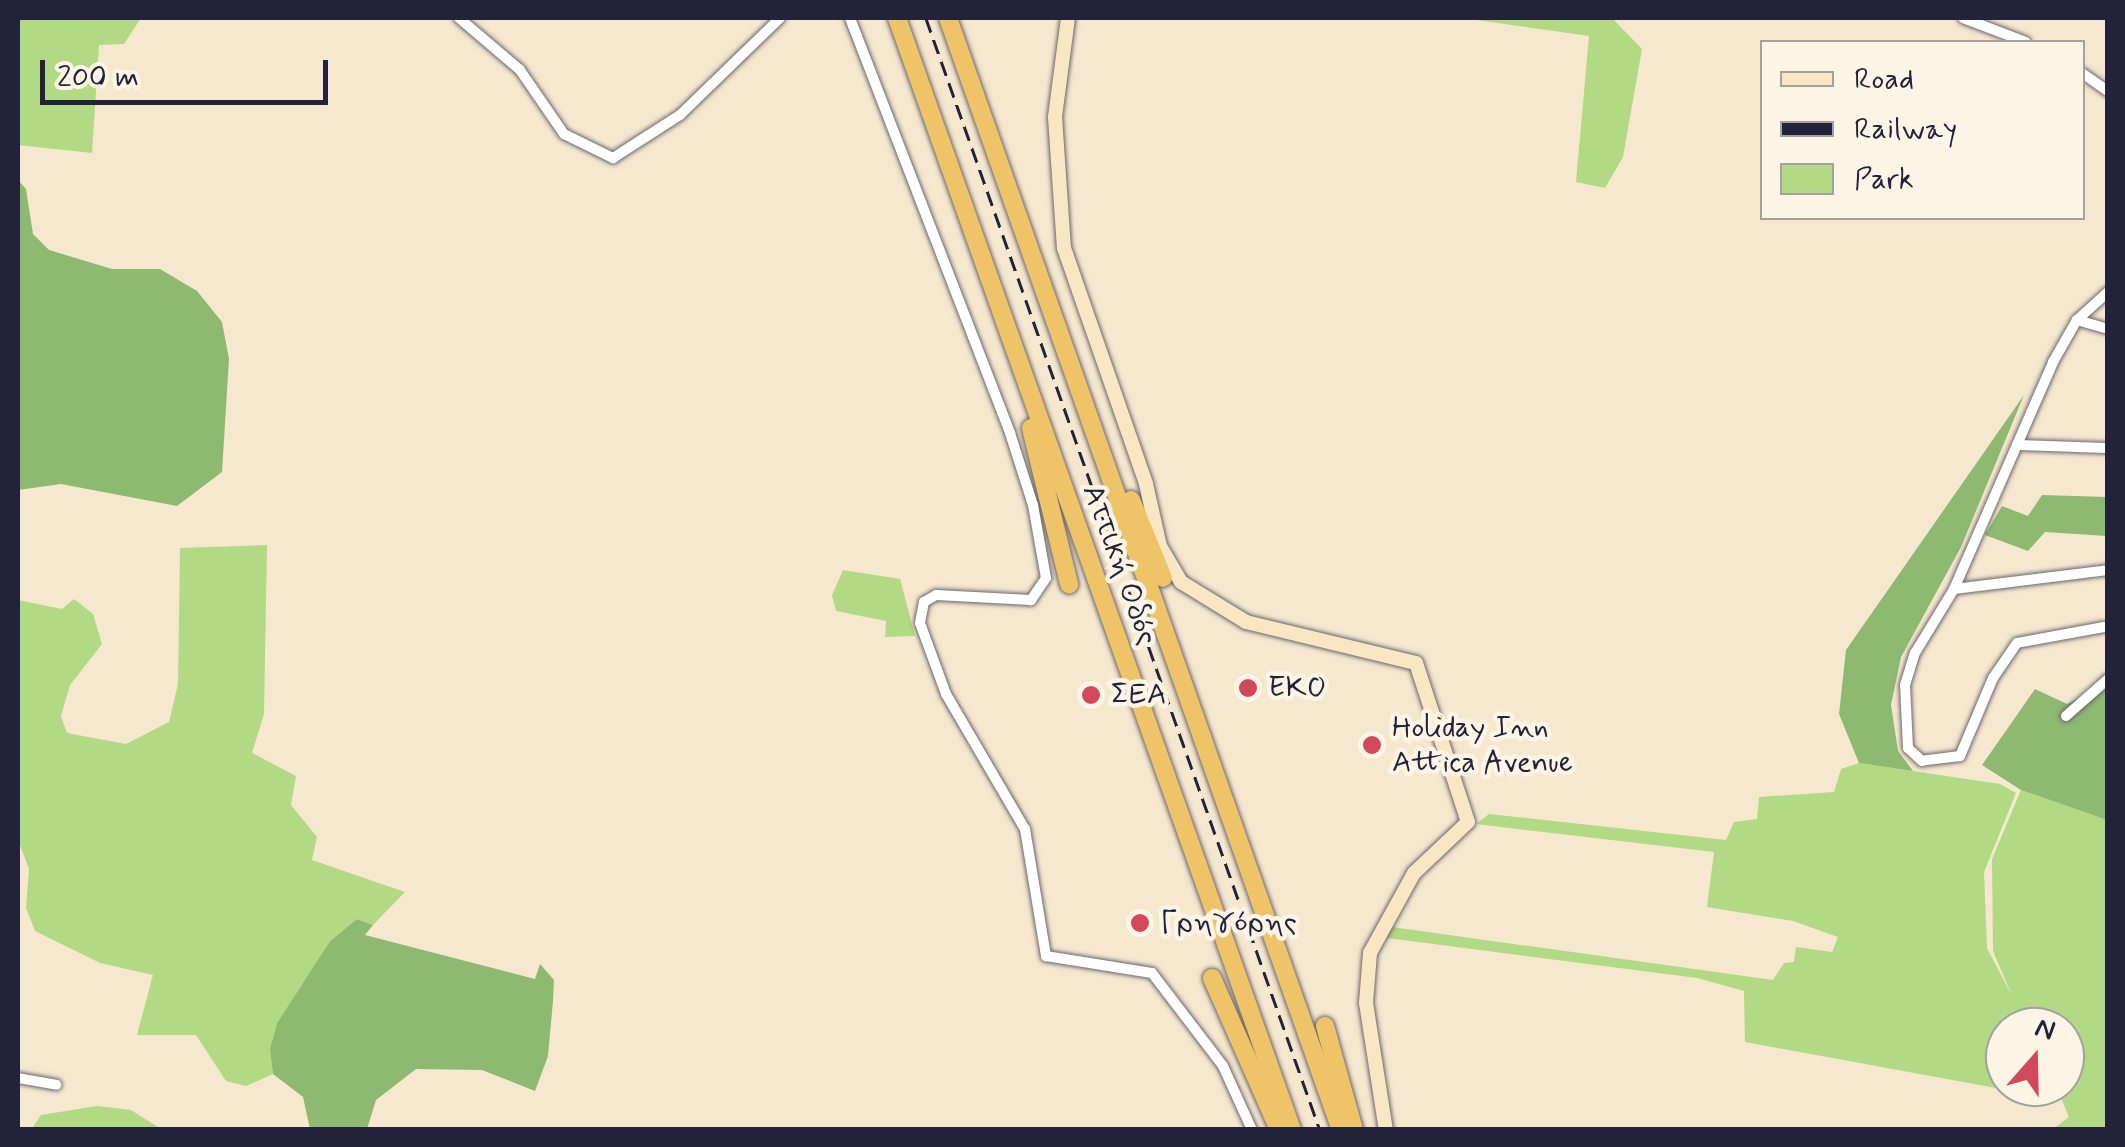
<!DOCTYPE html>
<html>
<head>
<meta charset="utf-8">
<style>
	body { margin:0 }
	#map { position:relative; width:2125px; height:1147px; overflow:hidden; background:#f6e8cf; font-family:Mynerve,sans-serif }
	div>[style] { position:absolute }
	.green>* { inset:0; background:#b2d983 }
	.forest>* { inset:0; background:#8db971 }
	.roads { filter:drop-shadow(0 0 2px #6c676f) drop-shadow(0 0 2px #6c676f) }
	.street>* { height:10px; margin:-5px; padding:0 5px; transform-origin:5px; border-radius:5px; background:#fff }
	.secondary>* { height:14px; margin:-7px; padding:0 7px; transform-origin:7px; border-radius:7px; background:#f9e7c3 }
	.highway>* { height:18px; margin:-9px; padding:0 9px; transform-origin:9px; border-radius:9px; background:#efc469 }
	.rail>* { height:2.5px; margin-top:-1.25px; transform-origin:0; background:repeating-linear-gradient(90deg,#22223b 0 15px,transparent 0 23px) }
	.dots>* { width:28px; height:28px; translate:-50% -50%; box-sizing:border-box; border:5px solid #fcf5e5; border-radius:50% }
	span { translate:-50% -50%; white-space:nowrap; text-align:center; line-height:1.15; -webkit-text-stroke:9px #fcf5e5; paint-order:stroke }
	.street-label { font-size:30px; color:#22223b }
	.poi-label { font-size:30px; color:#22223b }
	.left { translate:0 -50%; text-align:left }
	.frame { position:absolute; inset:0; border:20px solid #22223b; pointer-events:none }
	.legend { position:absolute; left:1760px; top:40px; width:325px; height:180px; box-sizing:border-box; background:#fcf5e5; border:2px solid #a5a1a1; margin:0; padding:12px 18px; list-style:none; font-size:30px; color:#22223b }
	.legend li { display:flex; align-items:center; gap:20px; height:50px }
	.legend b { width:50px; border:2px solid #a5a1a1 }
	.north { position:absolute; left:1985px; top:1007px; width:100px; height:100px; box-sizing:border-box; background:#fcf5e5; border:2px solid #a5a1a1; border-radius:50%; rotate:20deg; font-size:28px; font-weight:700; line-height:40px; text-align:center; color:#22223b }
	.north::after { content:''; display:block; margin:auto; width:35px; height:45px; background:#d1495b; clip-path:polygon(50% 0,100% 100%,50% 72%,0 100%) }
	.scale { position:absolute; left:40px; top:60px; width:288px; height:45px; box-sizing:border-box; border:5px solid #22223b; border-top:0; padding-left:12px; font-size:30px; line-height:35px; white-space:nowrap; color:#22223b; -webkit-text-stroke:8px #fcf5e5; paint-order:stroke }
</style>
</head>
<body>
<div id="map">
	<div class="green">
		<div style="clip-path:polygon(18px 18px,141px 18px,124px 44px,99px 45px,92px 153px,18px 145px)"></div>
		<div style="clip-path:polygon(1462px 18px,1612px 18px,1642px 49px,1623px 157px,1605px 188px,1576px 182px,1589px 36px)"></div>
		<div style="clip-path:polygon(267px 545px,264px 714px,252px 753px,296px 776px,291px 805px,317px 837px,312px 860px,405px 892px,373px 925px,357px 919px,330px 941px,277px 1023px,270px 1049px,273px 1074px,246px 1086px,226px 1081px,196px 1035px,137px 1035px,153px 975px,100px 963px,35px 931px,26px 908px,29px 869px,18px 840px,18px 600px,62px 609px,74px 599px,93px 614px,102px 644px,70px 685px,61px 716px,67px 733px,126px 744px,169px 722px,178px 684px,180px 548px)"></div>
		<div style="clip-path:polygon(843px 570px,900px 579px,915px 636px,885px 637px,886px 621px,836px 611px,832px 595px)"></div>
		<div style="clip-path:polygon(evenodd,1859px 763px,2000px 784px,2016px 793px,1984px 872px,1987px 948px,2012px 996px,1993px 951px,1992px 859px,2021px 790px,2107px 820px,2107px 1129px,2053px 1129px,2069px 1117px,2062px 1100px,1745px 1042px,1744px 991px,1697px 978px,1387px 938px,1392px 927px,1773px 980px,1784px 963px,1794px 962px,1796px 947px,1832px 952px,1838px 937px,1793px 921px,1707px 907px,1714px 852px,1476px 824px,1489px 814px,1726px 840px,1734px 822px,1757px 819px,1759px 797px,1834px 792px,1841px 769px,1859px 763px,2005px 1027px,2065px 1027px,2065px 1087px,2005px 1087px,2005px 1027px)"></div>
		<div style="clip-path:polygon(97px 1106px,131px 1110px,161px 1129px,32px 1129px,41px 1115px)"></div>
	</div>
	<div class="forest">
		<div style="clip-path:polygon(18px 180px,26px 189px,33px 234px,49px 250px,112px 269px,160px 269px,197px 291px,222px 322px,229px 359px,222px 472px,177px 506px,61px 484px,18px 490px)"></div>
		<div style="clip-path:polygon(2024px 395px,1961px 547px,1901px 657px,1891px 705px,1898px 751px,1913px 771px,1859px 763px,1839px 714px,1846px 650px)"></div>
		<div style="clip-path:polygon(2042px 495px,2107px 497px,2107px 536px,2045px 532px,2028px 551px,1985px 535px,2002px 506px,2028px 516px)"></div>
		<div style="clip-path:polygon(2107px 685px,2107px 820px,2021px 790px,1982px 765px,2035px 689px,2067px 704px)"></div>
		<div style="clip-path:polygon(357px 919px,373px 925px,365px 935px,535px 979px,540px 964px,554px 980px,553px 1001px,548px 1056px,535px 1091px,482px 1070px,416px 1069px,376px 1100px,367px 1129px,310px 1129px,303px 1097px,273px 1074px,270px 1049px,277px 1023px,330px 941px)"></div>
	</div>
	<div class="roads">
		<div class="street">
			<div style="left:459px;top:18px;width:80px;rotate:40.4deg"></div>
			<div style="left:520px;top:70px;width:78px;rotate:55.5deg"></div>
			<div style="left:564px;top:134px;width:55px;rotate:26.1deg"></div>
			<div style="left:613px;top:158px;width:80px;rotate:-32.7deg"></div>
			<div style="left:680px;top:115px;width:139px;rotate:-44.1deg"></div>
			<div style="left:850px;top:18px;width:445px;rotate:68.9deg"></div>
			<div style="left:1010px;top:433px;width:76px;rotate:72.3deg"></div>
			<div style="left:1033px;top:505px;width:74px;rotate:79.9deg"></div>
			<div style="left:1046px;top:578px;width:27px;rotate:124deg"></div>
			<div style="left:1031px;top:600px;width:95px;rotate:-177deg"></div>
			<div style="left:936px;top:595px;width:14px;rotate:150deg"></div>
			<div style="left:924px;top:602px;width:21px;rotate:101deg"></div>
			<div style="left:920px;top:623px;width:76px;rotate:69.9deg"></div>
			<div style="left:946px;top:694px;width:156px;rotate:59.7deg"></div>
			<div style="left:1025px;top:829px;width:129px;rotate:80.6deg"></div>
			<div style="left:1046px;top:956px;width:107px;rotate:9.1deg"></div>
			<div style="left:1152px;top:973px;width:117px;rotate:52.6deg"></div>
			<div style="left:1223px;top:1066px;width:70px;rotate:65.6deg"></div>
			<div style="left:1963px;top:18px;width:67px;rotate:20.9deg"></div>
			<div style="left:2082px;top:73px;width:32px;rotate:35deg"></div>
			<div style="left:2077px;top:320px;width:32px;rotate:16deg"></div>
			<div style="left:2017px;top:445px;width:91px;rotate:1.9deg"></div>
			<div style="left:1954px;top:589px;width:155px;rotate:-7deg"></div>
			<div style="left:2104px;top:627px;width:88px;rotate:169.6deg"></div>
			<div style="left:2017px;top:643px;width:42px;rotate:124.4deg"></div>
			<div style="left:1993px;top:678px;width:85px;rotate:112.9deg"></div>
			<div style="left:1960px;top:756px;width:38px;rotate:173deg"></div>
			<div style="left:1922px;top:761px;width:19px;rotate:-137deg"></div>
			<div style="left:1908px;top:748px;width:63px;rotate:-92.7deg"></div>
			<div style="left:1905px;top:685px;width:34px;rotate:-73deg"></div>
			<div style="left:1915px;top:653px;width:75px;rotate:-58.6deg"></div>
			<div style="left:1954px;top:589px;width:248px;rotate:-66.4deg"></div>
			<div style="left:2053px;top:362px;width:48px;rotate:-60.3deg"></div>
			<div style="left:2077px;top:320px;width:42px;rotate:-42.1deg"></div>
			<div style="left:2066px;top:716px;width:56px;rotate:-41.4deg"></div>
			<div style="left:18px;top:1078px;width:39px;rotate:10deg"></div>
		</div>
		<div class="secondary">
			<div style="left:1068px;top:18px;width:100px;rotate:97.5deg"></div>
			<div style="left:1055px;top:117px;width:131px;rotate:86.1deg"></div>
			<div style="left:1064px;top:248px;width:250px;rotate:70.8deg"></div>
			<div style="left:1146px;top:484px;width:64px;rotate:77.3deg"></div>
			<div style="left:1160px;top:546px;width:42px;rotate:59.7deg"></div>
			<div style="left:1181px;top:582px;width:76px;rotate:31.6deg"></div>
			<div style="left:1246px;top:622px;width:175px;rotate:13.6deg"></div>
			<div style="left:1416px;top:663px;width:167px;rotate:71.9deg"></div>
			<div style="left:1468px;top:822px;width:74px;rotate:136.6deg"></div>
			<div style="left:1414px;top:873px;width:91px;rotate:118.8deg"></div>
			<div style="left:1370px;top:953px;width:50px;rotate:94.6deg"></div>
			<div style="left:1366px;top:1003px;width:129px;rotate:81.1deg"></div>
		</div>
		<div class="highway">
			<div style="left:897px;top:18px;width:1180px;rotate:70.44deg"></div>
			<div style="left:948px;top:18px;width:1179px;rotate:70.54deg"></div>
			<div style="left:1031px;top:428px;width:161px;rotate:76.3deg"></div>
			<div style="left:1131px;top:500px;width:84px;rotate:67.7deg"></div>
			<div style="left:1212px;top:978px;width:166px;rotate:66.2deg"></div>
			<div style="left:1325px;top:1026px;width:108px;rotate:74.4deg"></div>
		</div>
	</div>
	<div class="rail">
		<div style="left:926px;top:18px;width:1180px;rotate:70.49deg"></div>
	</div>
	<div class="dots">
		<div style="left:1248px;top:688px;background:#d1495b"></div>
		<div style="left:1091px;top:695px;background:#d1495b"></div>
		<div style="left:1372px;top:745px;background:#d1495b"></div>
		<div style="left:1140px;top:923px;background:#d1495b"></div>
	</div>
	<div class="street-label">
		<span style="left:1119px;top:565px;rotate:70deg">Αττική Οδός</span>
	</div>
	<div class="poi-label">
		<span class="left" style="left:1268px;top:688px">EKO</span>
		<span class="left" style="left:1111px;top:695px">ΣΕΑ</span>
		<span class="left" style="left:1392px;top:745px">Holiday Inn<br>Attica Avenue</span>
		<span class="left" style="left:1160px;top:923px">Γρηγόρης</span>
	</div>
	<div class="frame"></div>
	<ul class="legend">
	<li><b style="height:12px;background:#f9e7c3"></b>Road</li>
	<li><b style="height:12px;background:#22223b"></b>Railway</li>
	<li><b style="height:28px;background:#b2d983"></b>Park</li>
	</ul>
	<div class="north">N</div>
	<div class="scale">200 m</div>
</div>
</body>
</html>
